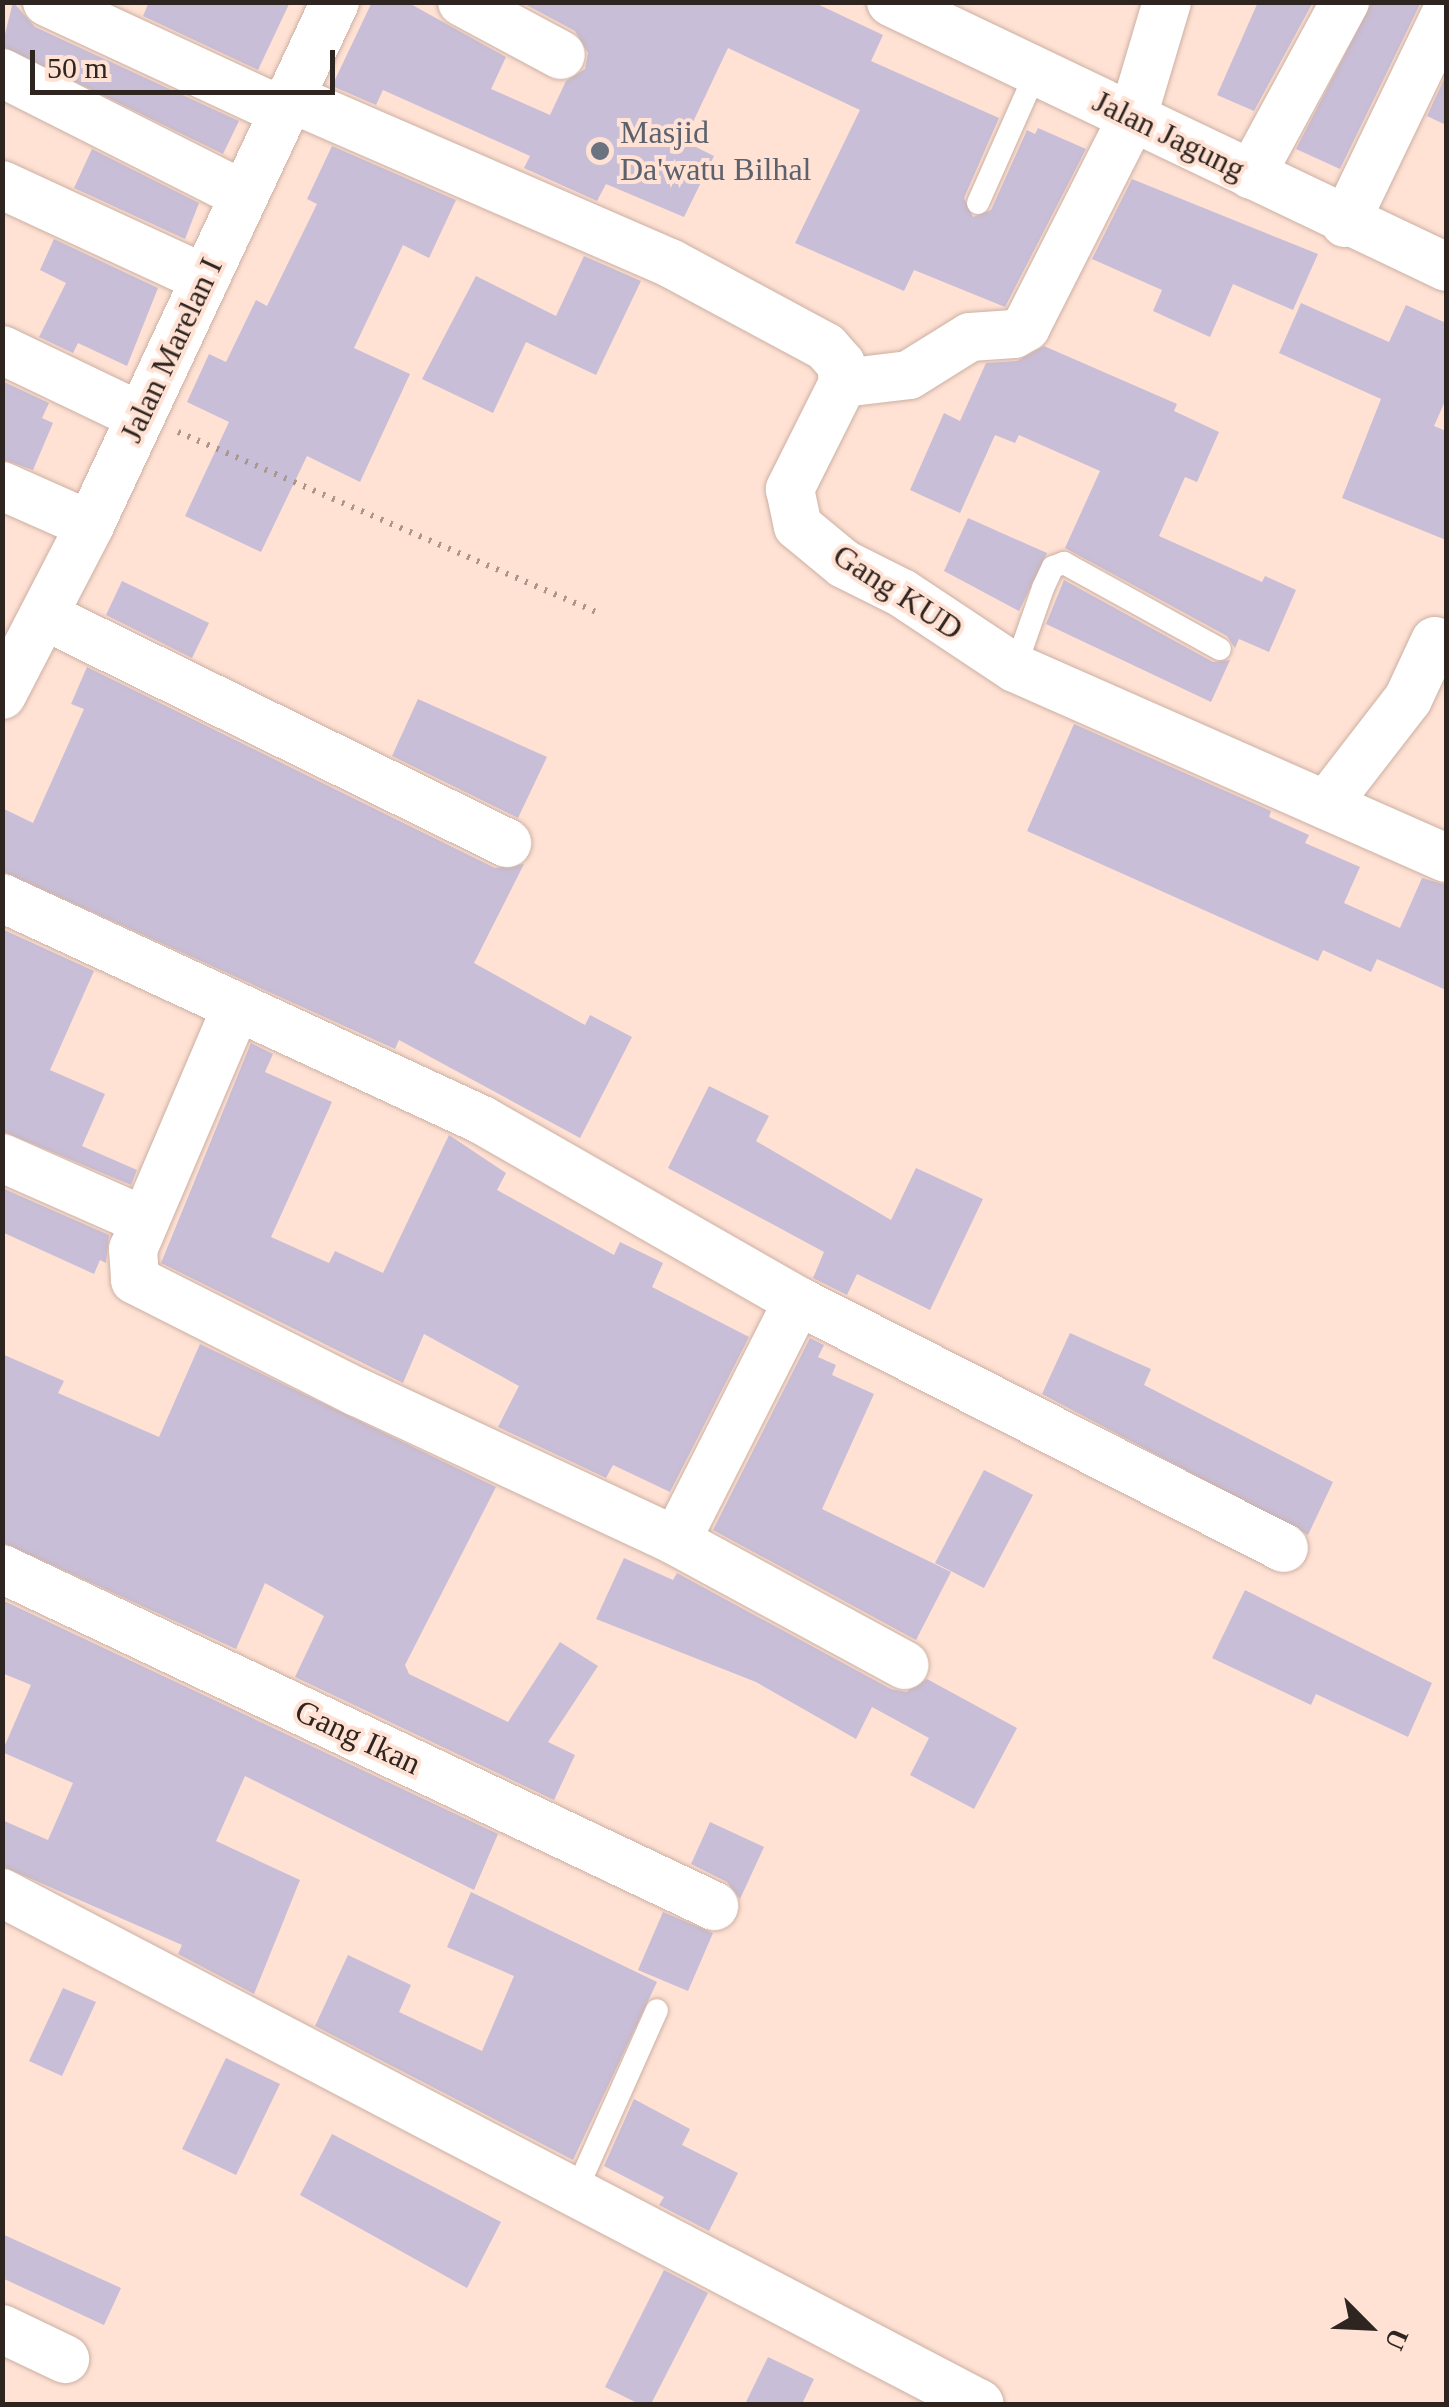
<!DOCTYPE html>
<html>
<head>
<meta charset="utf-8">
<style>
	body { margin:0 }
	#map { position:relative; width:1449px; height:2407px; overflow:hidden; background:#ffe2d4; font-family:Georgia,serif }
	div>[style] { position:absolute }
	.building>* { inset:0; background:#c8bed7 }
	.path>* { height:6px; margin-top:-3px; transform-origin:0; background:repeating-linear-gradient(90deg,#ab968b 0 2.5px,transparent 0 10.5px) }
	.roads { filter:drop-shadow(0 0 2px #ccb0a3) drop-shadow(0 0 2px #ccb0a3) }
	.service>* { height:22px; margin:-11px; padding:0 11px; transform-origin:11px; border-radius:11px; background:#fff }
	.minor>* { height:48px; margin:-24px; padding:0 24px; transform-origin:24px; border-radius:24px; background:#fff }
	.dots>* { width:28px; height:28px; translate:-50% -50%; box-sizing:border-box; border:5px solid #ffe2d4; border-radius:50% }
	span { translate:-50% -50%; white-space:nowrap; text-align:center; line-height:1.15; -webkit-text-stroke:8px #ffe2d4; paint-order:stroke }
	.worship-label { font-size:32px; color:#5b616d }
	.left { translate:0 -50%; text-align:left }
	.street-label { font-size:32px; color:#2f2520 }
	.frame { position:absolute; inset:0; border:5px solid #2f2520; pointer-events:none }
	.north { position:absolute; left:1319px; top:2277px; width:100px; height:100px; -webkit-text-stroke:8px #ffe2d4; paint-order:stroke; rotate:114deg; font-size:28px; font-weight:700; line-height:40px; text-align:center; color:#2f2520 }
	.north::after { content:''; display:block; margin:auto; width:35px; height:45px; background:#2f2520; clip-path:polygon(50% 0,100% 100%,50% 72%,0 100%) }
	.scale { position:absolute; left:30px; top:50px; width:305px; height:45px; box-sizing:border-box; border:5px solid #2f2520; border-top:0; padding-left:12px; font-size:30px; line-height:35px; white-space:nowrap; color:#2f2520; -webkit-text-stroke:8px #ffe2d4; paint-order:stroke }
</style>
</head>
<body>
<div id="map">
	<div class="building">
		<div style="clip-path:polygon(13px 2px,35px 27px,239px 121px,223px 154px,2px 46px)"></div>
		<div style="clip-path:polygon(149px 2px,290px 2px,258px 70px,143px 16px)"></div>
		<div style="clip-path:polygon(372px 2px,407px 2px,506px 57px,491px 89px,550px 115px,566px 81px,585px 69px,588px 53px,575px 31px,521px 2px,813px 2px,883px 35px,871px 61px,999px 118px,964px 198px,973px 217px,991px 210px,1027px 130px,1035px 134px,1038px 128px,1086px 149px,1005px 307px,914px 270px,904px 291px,795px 243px,860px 110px,728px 48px,684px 141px,714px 156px,684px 217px,606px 184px,597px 201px,524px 168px,530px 156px,383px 90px,376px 105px,332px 86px)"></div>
		<div style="clip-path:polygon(1258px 2px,1313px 2px,1254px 111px,1217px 95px)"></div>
		<div style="clip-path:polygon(1372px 2px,1421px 2px,1340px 169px,1296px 149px)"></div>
		<div style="clip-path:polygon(1446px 75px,1446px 125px,1427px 116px)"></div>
		<div style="clip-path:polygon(332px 146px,456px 200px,429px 258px,403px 245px,354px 348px,410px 374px,360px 482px,307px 456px,261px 552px,185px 516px,229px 422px,187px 402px,209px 354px,226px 362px,256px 300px,267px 306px,317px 204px,307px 199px)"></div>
		<div style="clip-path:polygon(92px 149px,199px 203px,185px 239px,74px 188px)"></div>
		<div style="clip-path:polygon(1132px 179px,1318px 254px,1293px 310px,1233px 284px,1210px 337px,1153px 311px,1162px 290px,1092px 259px)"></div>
		<div style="clip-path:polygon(54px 239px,158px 288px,127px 366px,78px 343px,73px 353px,39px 337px,66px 283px,40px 270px)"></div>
		<div style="clip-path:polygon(584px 256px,641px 281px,596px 375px,526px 342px,493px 413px,422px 379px,476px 276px,556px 316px)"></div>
		<div style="clip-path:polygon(1301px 303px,1389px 342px,1406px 305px,1446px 323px,1446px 399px,1434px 426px,1446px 431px,1446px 540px,1342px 498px,1381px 399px,1279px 353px)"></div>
		<div style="clip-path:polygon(1044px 346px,1177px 404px,1174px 411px,1219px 432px,1197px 482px,1185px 477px,1159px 536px,1262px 582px,1265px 576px,1296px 590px,1269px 652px,1239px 639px,1235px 648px,1227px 636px,1065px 548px,1100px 471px,1019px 435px,1015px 443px,995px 435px,960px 513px,910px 490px,944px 413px,960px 421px,986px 363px,1017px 361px)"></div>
		<div style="clip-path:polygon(2px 381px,49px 403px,42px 418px,53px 423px,33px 470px,2px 459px)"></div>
		<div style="clip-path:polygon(968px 518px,1047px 553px,1019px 611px,944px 571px)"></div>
		<div style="clip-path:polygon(1064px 580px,1213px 662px,1230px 660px,1211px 702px,1046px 624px)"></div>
		<div style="clip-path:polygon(122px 581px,209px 623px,192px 658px,106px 615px)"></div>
		<div style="clip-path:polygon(87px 667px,495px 868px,524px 864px,474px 963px,585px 1025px,590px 1015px,632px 1037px,580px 1138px,399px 1040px,395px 1049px,2px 871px,2px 808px,33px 823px,84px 709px,71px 704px)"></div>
		<div style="clip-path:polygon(418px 699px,547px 757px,518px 818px,392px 756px)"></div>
		<div style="clip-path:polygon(1074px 724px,1271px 811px,1269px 817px,1309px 835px,1305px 843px,1360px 867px,1344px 903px,1400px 928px,1422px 878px,1446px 885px,1446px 990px,1377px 959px,1371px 972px,1323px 950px,1318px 961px,1027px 831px)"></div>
		<div style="clip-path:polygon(2px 929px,94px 971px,50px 1070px,105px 1094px,82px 1146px,137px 1170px,131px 1185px,2px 1131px)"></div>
		<div style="clip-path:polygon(251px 1043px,273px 1054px,265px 1072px,332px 1102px,271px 1237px,329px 1263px,335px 1251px,383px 1273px,449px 1135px,506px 1173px,497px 1190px,614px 1255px,620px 1242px,663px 1263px,652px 1287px,749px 1337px,670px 1492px,613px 1465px,606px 1478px,498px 1427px,519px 1386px,424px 1334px,403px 1383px,161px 1263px)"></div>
		<div style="clip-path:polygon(709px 1086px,769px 1116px,756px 1141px,891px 1220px,916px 1168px,983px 1199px,930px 1310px,857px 1274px,847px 1295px,813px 1278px,824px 1252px,668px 1168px)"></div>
		<div style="clip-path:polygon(2px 1188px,109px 1235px,106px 1263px,100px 1260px,94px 1274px,2px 1232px)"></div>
		<div style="clip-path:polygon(1070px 1333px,1151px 1369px,1144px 1385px,1333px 1482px,1308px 1535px,1042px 1394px)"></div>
		<div style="clip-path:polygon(810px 1338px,824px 1345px,818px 1357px,836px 1365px,832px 1375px,874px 1394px,822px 1509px,951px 1572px,916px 1640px,713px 1530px)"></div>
		<div style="clip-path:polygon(200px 1344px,496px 1487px,405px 1665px,409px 1674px,508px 1722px,560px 1642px,598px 1666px,548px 1742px,575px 1755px,554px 1800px,295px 1677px,324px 1616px,265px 1583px,236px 1649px,2px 1542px,2px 1354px,64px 1381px,58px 1393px,159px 1437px)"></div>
		<div style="clip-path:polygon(984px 1470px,1033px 1495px,984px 1588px,935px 1563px)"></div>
		<div style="clip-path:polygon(624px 1558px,673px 1580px,677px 1573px,891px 1689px,906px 1692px,927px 1679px,1017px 1728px,974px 1809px,910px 1775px,929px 1738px,872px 1707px,856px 1739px,756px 1682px,596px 1619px)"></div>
		<div style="clip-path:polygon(1245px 1590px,1432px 1683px,1408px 1737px,1316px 1694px,1311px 1705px,1212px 1658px)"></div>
		<div style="clip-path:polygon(2px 1600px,498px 1834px,474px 1890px,245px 1776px,216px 1841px,300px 1880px,254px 1994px,178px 1954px,182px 1945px,2px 1866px,2px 1820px,48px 1840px,73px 1783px,2px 1752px,31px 1685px,2px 1673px)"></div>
		<div style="clip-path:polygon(710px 1822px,764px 1847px,740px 1899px,727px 1882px,691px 1864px)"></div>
		<div style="clip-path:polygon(471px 1892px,657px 1982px,573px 2160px,315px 2026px,348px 1955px,411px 1985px,399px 2012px,482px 2051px,514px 1976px,447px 1947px)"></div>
		<div style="clip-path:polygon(663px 1912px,713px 1933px,688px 1991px,638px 1970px)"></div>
		<div style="clip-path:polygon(63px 1988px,96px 2002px,62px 2076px,29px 2061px)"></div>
		<div style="clip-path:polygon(226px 2058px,280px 2084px,236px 2175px,182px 2149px)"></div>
		<div style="clip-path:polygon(634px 2099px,690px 2129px,682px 2145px,738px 2173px,709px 2231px,659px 2205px,664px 2197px,604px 2166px)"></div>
		<div style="clip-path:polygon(332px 2134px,501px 2222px,467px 2288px,300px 2195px)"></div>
		<div style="clip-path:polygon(2px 2234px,121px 2288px,104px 2325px,2px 2278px)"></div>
		<div style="clip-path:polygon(664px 2270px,708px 2293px,651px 2404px,639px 2404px,605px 2387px)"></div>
		<div style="clip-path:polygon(768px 2357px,814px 2379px,802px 2404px,745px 2404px)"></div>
	</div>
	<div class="path">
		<div style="left:178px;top:432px;width:454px;rotate:23.3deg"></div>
	</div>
	<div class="roads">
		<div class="service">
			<div style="left:978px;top:203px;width:145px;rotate:-66.1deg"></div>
			<div style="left:1015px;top:668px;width:85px;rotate:-70.7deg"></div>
			<div style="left:1043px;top:588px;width:23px;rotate:-65deg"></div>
			<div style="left:1053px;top:567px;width:12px;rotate:-20deg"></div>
			<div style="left:1064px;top:563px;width:178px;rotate:28.9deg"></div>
			<div style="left:576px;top:2191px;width:198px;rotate:-65.9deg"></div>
		</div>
		<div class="minor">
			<div style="left:47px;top:2px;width:259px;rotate:24.9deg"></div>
			<div style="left:462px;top:2px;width:112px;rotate:28.2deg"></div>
			<div style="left:891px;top:2px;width:615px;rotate:25.52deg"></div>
			<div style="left:2px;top:73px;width:269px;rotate:26.8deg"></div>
			<div style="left:288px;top:97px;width:417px;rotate:23.5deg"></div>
			<div style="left:670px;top:263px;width:177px;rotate:28.3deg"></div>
			<div style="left:826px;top:347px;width:23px;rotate:49deg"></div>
			<div style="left:841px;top:364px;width:19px;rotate:84deg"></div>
			<div style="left:843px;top:383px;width:119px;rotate:116.6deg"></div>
			<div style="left:790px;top:489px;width:38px;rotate:78deg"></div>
			<div style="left:798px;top:526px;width:60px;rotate:39.6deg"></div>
			<div style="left:844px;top:564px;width:65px;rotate:26.6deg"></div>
			<div style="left:902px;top:593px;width:136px;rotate:33.6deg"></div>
			<div style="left:1015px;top:668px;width:471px;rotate:23.8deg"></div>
			<div style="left:1251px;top:175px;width:197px;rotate:-61.5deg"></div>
			<div style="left:2px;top:185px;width:224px;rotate:24.8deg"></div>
			<div style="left:1345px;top:223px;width:233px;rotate:-64.3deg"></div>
			<div style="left:2px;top:350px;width:153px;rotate:25.6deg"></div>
			<div style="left:843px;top:383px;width:66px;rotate:-6.9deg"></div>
			<div style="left:909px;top:375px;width:72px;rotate:-31.9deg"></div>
			<div style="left:970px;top:337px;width:44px;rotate:-3.9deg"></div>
			<div style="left:1014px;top:334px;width:14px;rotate:-30deg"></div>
			<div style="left:1026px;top:327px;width:237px;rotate:-63.1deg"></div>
			<div style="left:1133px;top:116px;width:119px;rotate:-73.4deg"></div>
			<div style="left:2px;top:486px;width:96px;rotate:23.9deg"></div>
			<div style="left:45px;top:616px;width:515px;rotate:26.17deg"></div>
			<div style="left:2px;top:695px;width:191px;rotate:-62.6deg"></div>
			<div style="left:90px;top:525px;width:578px;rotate:-64.9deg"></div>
			<div style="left:1326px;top:805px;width:134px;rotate:-52.3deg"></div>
			<div style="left:1408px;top:699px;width:64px;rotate:-65deg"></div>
			<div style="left:2px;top:898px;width:529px;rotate:24.82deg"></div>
			<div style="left:482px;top:1120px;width:364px;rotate:29.8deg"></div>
			<div style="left:798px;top:1301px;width:545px;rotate:26.94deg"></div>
			<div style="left:236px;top:1008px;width:262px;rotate:113.1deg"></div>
			<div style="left:133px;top:1249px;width:31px;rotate:86deg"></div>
			<div style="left:135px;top:1280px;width:249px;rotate:26.8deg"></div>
			<div style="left:357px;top:1392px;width:352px;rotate:25deg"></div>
			<div style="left:676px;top:1541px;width:269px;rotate:-63.1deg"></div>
			<div style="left:2px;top:1158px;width:156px;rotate:23.8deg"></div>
			<div style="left:676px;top:1541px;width:260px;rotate:28.5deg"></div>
			<div style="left:2px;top:1569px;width:788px;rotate:25.33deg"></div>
			<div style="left:2px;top:1893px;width:1103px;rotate:27.59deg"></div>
			<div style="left:2px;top:2329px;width:70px;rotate:25.5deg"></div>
		</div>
	</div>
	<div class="dots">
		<div style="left:600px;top:151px;background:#6b7280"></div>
	</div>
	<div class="worship-label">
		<span class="left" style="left:620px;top:151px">Masjid<br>Da'watu Bilhal</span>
	</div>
	<div class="street-label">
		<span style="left:1169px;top:135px;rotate:26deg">Jalan Jagung</span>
		<span style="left:171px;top:350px;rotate:-65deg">Jalan Marelan I</span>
		<span style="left:898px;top:592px;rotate:33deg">Gang KUD</span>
		<span style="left:358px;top:1737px;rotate:25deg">Gang Ikan</span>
	</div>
	<div class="frame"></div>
	<div class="north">U</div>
	<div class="scale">50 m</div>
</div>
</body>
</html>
